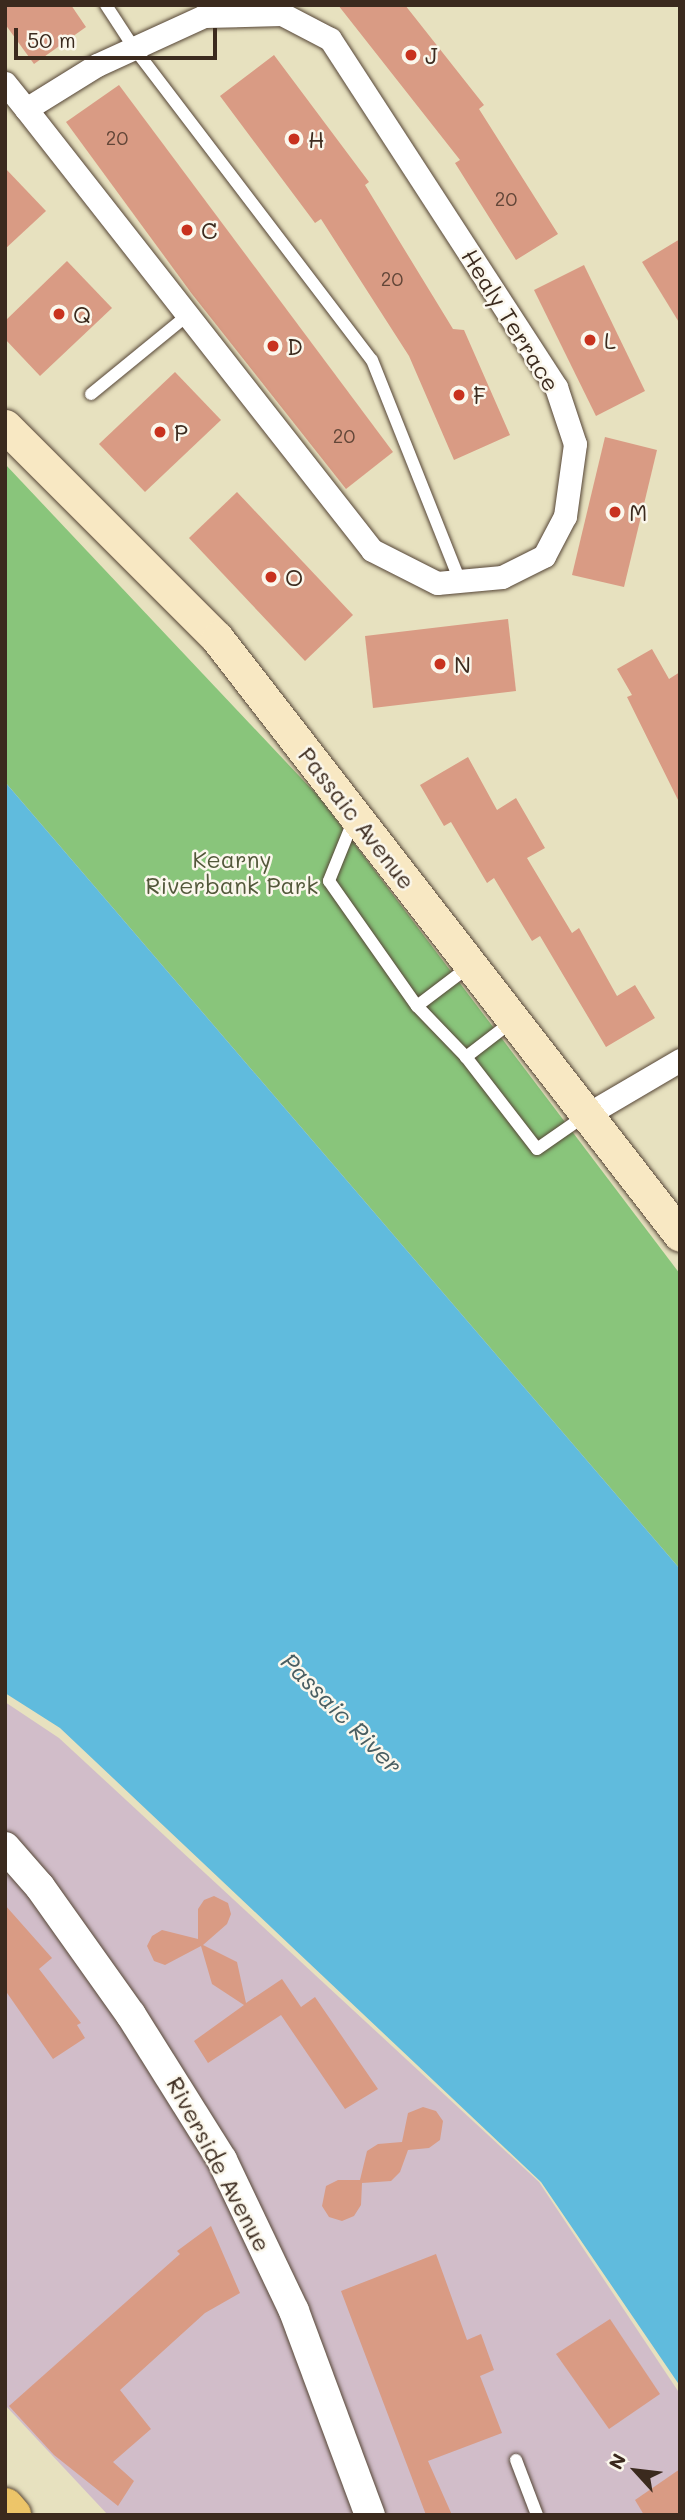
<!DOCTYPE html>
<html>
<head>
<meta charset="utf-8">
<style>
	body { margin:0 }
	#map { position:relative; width:685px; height:2520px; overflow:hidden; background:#e7e1bf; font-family:Mali,sans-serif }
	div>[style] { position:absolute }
	.industrial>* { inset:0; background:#d1bdc9 }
	.green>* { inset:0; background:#89c57b }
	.water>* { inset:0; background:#60bbdd }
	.building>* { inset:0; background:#d99b84 }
	.roads { filter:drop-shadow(0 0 2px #554536) drop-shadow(0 0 2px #554536) }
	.service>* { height:12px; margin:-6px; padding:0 6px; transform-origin:6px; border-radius:6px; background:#fff }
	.minor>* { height:23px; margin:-11.5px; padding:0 11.5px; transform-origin:11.5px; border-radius:11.5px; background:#fff }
	.tertiary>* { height:30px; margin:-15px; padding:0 15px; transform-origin:15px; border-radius:15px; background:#fff }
	.secondary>* { height:33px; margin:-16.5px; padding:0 16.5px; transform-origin:16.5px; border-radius:16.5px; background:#f8e8c3 }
	.motorway>* { height:38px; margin:-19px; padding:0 19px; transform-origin:19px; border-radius:19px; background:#edc569 }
	.dots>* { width:19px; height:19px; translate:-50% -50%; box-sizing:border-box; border:4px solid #fbf7ec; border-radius:50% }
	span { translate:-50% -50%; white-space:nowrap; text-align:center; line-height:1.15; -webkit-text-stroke:5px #fbf7ec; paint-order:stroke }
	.number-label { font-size:19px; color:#624638 }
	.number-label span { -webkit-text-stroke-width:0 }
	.poi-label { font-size:23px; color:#3b2a1e }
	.left { translate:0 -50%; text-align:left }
	.street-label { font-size:23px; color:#3b2a1e }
	.park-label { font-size:23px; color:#52583a }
	.water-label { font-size:24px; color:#485d61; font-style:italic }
	.frame { position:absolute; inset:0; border:7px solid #3b2a1e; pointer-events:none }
	.north { position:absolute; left:601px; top:2436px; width:70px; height:70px; -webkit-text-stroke:5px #fbf7ec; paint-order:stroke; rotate:297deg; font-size:19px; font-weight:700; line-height:28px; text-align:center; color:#3b2a1e }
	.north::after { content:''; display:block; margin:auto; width:24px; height:32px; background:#3b2a1e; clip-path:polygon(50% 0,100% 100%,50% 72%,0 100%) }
	.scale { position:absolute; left:14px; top:28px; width:203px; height:32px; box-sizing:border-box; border:4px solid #3b2a1e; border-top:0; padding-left:9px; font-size:21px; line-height:24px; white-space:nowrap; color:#3b2a1e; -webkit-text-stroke:5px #fbf7ec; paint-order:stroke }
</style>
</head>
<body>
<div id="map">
	<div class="industrial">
		<div style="clip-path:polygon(5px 1702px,59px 1738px,539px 2182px,680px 2394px,680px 2515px,108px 2515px,5px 2405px)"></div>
	</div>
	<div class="green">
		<div style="clip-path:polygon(5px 464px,319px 797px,680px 1274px,680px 1569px,5px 782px)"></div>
	</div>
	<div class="water">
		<div style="clip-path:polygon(5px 782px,680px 1569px,680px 2386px,541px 2182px,60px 1728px,5px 1693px)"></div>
	</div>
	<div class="building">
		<div style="clip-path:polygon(5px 5px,71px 5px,86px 27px,34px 64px,5px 24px)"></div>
		<div style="clip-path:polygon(338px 5px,405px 5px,484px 105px,479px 109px,558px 234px,516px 260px,455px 163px,460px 160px)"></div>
		<div style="clip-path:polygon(274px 55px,369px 182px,365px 185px,453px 329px,464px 330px,510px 435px,454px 460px,409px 356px,321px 219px,315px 223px,220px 96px)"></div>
		<div style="clip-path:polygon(119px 85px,393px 452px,346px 489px,192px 294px,66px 122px)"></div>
		<div style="clip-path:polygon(5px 168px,46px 211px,5px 249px)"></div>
		<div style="clip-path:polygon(680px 239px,680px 324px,642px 262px)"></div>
		<div style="clip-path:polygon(67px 261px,112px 308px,40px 376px,5px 339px,5px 321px)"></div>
		<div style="clip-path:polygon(584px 265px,645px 391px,596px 416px,534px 290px)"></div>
		<div style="clip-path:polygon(175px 372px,221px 420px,145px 492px,99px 444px)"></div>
		<div style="clip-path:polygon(605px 437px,657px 450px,624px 587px,572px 575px)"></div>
		<div style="clip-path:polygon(237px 492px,353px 615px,305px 661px,189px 538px)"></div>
		<div style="clip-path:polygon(508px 619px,516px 691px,373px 708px,365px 636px)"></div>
		<div style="clip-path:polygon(652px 649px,669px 679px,680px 672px,680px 804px,627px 697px,632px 695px,617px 669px)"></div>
		<div style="clip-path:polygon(468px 757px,497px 810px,516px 798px,545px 848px,527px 858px,572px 933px,579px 928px,617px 996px,635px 985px,655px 1018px,606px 1047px,540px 936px,532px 941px,494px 878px,487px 883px,451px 822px,444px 826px,420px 785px)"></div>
		<div style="clip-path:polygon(214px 1896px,228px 1903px,231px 1914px,227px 1924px,203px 1945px,237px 1962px,246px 2003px,282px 1979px,301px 2007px,315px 1997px,378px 2089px,345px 2109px,281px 2015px,208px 2063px,194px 2041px,244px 2005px,212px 1984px,201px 1946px,165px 1965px,154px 1961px,147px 1946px,152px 1936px,162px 1930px,198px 1939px,198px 1909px,204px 1900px)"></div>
		<div style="clip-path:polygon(5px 1905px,52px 1958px,39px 1969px,81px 2023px,77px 2025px,85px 2038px,53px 2059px,5px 1990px)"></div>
		<div style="clip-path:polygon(423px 2107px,436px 2111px,443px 2121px,440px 2140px,429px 2148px,408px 2150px,400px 2172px,391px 2181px,362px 2183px,361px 2205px,354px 2216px,342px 2221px,329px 2217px,322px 2206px,326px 2186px,338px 2180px,360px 2180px,367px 2151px,378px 2144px,402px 2142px,408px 2113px)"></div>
		<div style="clip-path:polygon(211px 2226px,240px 2293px,205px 2313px,120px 2390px,151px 2429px,113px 2462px,134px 2481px,118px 2506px,54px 2455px,9px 2406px,180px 2254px,177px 2251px)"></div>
		<div style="clip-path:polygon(436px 2254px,467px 2340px,481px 2334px,494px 2370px,480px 2376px,502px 2433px,428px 2461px,452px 2515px,426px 2515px,341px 2291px)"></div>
		<div style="clip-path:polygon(610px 2319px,660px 2394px,609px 2429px,556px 2354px)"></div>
		<div style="clip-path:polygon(680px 2469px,680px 2515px,644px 2515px,635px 2500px)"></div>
	</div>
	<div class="roads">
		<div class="service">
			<div style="left:106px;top:5px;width:51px;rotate:56.9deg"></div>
			<div style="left:134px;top:48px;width:392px;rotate:52.7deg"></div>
			<div style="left:372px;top:360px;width:238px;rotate:68.3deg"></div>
			<div style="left:91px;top:394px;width:125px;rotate:-39.2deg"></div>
			<div style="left:354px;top:819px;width:67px;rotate:112deg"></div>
			<div style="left:329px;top:881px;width:153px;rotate:54.9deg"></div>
			<div style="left:417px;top:1006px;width:68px;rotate:-37.2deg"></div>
			<div style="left:417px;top:1006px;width:71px;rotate:46.1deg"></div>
			<div style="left:514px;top:1020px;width:61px;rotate:142.4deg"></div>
			<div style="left:466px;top:1057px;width:116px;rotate:52.3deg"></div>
			<div style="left:537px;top:1149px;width:60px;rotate:-34.8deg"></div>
			<div style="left:516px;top:2460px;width:59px;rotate:69.1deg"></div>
		</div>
		<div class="minor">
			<div style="left:282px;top:14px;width:54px;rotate:27.5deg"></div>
			<div style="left:330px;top:39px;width:415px;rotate:57deg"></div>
			<div style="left:556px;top:387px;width:60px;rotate:71.6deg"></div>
			<div style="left:575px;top:444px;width:73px;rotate:97.9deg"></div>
			<div style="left:565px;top:516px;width:45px;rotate:117.7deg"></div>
			<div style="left:544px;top:556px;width:47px;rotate:153.4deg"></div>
			<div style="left:502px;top:577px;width:65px;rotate:174.7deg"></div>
			<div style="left:437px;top:583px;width:73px;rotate:-153.1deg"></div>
			<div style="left:372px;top:550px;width:561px;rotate:-128.12deg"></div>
			<div style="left:26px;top:109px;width:84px;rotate:-31.8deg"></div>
			<div style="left:97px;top:65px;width:118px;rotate:-24.6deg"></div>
			<div style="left:204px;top:16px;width:78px;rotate:-1.5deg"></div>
			<div style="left:5px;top:83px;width:33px;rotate:51deg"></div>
			<div style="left:588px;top:1114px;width:107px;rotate:-30.4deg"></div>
		</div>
		<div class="tertiary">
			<div style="left:5px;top:1847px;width:53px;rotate:48.8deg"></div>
			<div style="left:40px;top:1887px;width:157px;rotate:54.6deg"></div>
			<div style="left:131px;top:2015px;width:171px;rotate:57.9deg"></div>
			<div style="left:222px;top:2160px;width:167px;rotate:64.5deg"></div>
			<div style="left:294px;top:2311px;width:218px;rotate:69.6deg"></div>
		</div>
		<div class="secondary">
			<div style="left:5px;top:426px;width:300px;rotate:45deg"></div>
			<div style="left:217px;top:638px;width:755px;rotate:52.2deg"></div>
		</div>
		<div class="motorway">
			<div style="left:5px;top:2507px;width:11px;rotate:49deg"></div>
		</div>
	</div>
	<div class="dots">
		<div style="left:411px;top:55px;background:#c8321e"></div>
		<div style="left:294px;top:139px;background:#c8321e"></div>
		<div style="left:187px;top:230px;background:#c8321e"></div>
		<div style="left:59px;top:314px;background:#c8321e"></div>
		<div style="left:590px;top:340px;background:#c8321e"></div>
		<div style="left:273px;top:346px;background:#c8321e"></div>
		<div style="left:459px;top:395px;background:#c8321e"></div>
		<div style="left:160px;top:432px;background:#c8321e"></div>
		<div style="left:615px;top:512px;background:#c8321e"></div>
		<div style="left:271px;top:577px;background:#c8321e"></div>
		<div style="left:440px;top:664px;background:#c8321e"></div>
	</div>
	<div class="number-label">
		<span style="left:117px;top:138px">20</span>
		<span style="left:506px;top:199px">20</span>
		<span style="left:392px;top:279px">20</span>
		<span style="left:344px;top:436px">20</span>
	</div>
	<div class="poi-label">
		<span class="left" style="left:425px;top:55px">J</span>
		<span class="left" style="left:308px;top:139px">H</span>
		<span class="left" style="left:201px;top:230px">C</span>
		<span class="left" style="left:73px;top:314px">Q</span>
		<span class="left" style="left:604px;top:340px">L</span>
		<span class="left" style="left:287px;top:346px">D</span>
		<span class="left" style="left:473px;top:395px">F</span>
		<span class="left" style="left:174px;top:432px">P</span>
		<span class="left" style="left:629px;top:512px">M</span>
		<span class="left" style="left:285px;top:577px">O</span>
		<span class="left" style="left:454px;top:664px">N</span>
	</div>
	<div class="street-label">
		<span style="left:511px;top:320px;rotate:58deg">Healy Terrace</span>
		<span style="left:357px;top:818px;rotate:52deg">Passaic Avenue</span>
		<span style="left:219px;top:2164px;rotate:62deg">Riverside Avenue</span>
	</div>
	<div class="park-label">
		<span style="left:232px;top:872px">Kearny<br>Riverbank Park</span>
	</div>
	<div class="water-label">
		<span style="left:342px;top:1713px;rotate:45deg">Passaic River</span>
	</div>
	<div class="frame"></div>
	<div class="north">N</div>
	<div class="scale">50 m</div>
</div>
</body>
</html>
